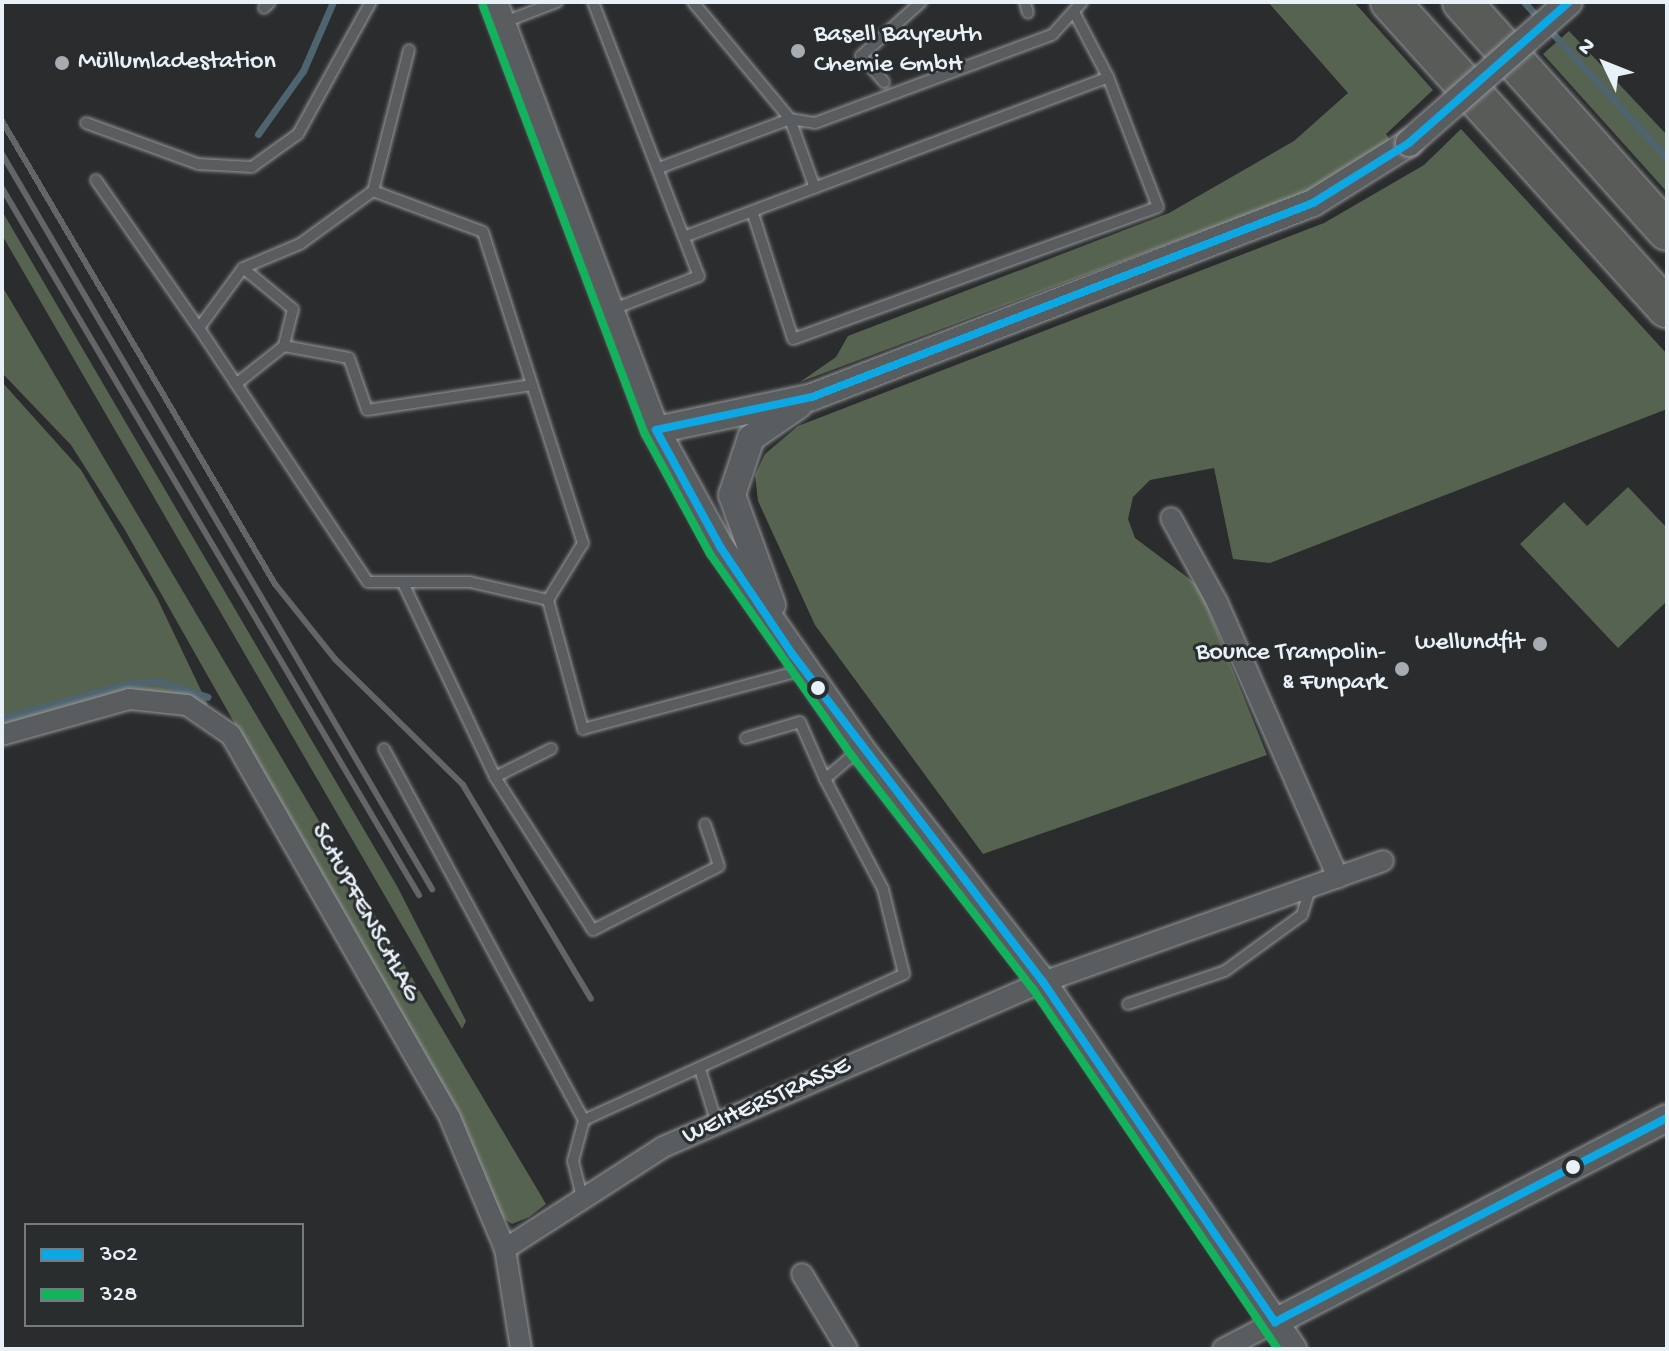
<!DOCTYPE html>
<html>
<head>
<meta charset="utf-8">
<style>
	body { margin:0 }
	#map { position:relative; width:1669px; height:1351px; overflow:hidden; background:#2b2c2d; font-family:"Gochi Hand",sans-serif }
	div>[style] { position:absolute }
	.green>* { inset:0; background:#566350 }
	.stream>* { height:7px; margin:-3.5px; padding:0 3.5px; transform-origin:3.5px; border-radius:3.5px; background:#4e646f }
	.roads { filter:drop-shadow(0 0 2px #96989a) drop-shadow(0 0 2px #96989a) }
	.service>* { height:10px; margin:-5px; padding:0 5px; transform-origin:5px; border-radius:5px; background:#5a5d60 }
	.minor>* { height:20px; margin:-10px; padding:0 10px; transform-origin:10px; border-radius:10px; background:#5a5d60 }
	.tertiary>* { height:26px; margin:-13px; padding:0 13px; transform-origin:13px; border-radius:13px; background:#5a5d60 }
	.motorway>* { height:38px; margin:-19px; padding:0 19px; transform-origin:19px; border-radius:19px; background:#595b59 }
	.rail>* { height:6px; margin:-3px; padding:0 3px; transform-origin:3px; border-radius:3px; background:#636566 }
	.bridges { filter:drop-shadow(0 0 2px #96989a) drop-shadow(0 0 2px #96989a) }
	.tertiary-bridge>* { height:26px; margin:-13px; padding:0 13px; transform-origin:13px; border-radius:13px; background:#5a5d60 }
	.bus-1>* { height:8px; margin:-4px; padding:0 4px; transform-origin:4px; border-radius:4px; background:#0da7e3 }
	.bus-2>* { height:8px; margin:-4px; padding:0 4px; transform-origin:4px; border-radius:4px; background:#13b35e }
	.dots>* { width:22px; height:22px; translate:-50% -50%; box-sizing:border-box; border:4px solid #2a2d2e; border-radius:50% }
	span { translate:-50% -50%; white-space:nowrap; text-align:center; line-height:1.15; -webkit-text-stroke:6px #2a2d2e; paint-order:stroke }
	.poi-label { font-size:26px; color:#e8f1f8 }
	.left { translate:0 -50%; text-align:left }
	.right { translate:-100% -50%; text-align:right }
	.street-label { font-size:26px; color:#e8f1f8 }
	.frame { position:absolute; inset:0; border:4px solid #e8f1f8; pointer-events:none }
	.legend { position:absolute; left:24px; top:1223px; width:280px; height:104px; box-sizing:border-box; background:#2a2d2e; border:2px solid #767b7f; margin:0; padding:10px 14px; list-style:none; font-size:24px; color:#e8f1f8 }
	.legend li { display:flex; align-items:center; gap:16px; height:40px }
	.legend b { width:40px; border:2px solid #767b7f }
	.north { position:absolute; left:1565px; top:24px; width:80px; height:80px; -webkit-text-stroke:6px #2a2d2e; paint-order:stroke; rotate:313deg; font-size:22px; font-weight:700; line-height:32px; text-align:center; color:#e8f1f8 }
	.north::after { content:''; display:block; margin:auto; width:28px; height:36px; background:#e8f1f8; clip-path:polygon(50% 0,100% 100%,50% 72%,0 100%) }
</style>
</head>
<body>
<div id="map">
	<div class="green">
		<div style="clip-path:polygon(1268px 2px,1354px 2px,1433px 90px,1386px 134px,1390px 140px,1307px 192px,800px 382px,836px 357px,848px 336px,1169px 213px,1294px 141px,1348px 93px)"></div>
		<div style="clip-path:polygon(1569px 31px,1667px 135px,1667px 192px,1543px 54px)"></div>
		<div style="clip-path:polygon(1461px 129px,1667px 354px,1667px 409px,1270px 563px,1233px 559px,1214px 468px,1150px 480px,1133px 497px,1128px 519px,1135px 538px,1199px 586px,1267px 755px,983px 854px,815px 625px,758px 501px,755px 475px,765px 454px,798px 426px,1324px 223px,1424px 165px)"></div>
		<div style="clip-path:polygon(2px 211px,397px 886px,466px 1021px,462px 1029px,2px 235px)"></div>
		<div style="clip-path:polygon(2px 286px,546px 1204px,529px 1217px,512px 1224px,503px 1218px,362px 948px,125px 530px,71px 445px,2px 373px)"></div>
		<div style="clip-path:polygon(2px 382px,81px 470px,157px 598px,208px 705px,128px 691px,2px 726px)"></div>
		<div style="clip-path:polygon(1628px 487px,1667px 528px,1667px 601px,1618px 648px,1520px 544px,1564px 502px,1587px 526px)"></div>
	</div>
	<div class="stream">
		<div style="left:1524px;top:2px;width:212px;rotate:47.5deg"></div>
		<div style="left:258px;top:134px;width:77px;rotate:-54.5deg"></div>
		<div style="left:303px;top:71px;width:75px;rotate:-66.5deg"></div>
		<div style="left:2px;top:718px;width:128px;rotate:-15.5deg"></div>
		<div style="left:125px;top:684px;width:33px;rotate:-5deg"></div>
		<div style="left:158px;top:681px;width:52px;rotate:17.7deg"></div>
	</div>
	<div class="roads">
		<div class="service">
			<div style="left:593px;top:2px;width:294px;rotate:68.9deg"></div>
			<div style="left:699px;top:276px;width:94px;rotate:158.9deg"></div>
			<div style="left:693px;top:2px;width:152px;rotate:50.3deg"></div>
			<div style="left:790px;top:119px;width:73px;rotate:70.1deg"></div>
			<div style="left:1025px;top:2px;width:11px;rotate:75deg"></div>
			<div style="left:264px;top:8px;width:8px;rotate:-45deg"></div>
			<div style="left:1075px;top:14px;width:71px;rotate:62.4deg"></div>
			<div style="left:502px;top:23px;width:59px;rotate:-20.9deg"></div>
			<div style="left:409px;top:50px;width:146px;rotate:104.3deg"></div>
			<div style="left:373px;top:191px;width:117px;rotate:20.4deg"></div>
			<div style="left:483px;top:232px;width:327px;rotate:72.2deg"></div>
			<div style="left:583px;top:543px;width:67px;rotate:121.6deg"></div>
			<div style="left:548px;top:600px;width:134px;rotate:74.8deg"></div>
			<div style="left:583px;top:729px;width:228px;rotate:-15deg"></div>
			<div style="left:884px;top:82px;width:35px;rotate:-131deg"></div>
			<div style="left:861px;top:56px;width:81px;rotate:-42deg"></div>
			<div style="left:86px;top:123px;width:119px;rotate:20.1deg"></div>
			<div style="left:198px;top:164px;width:54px;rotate:3.2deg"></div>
			<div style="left:252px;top:167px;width:57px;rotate:-35.7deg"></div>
			<div style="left:298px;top:134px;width:151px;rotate:-61.1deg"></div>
			<div style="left:659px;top:168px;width:140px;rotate:-20.5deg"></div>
			<div style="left:790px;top:119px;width:25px;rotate:9deg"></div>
			<div style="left:815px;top:123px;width:253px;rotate:-20.4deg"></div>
			<div style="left:1052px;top:35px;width:45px;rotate:-47.7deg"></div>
			<div style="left:96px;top:180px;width:180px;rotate:55.2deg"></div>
			<div style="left:199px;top:328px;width:74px;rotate:-53.7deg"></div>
			<div style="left:243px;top:268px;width:62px;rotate:-22.8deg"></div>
			<div style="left:300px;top:244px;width:90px;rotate:-36deg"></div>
			<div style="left:686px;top:236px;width:451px;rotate:-20.6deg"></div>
			<div style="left:1108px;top:77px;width:139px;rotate:69deg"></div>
			<div style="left:1158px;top:207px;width:388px;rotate:160.1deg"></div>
			<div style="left:793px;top:339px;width:131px;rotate:-107.7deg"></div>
			<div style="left:243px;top:268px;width:65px;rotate:39.4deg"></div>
			<div style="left:293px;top:309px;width:38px;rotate:104deg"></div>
			<div style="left:284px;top:346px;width:66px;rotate:10.5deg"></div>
			<div style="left:349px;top:358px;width:55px;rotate:70.9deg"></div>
			<div style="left:367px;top:410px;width:167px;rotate:-8.6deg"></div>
			<div style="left:199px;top:328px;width:305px;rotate:56.4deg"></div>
			<div style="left:368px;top:582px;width:102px"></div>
			<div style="left:470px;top:582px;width:80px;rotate:13deg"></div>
			<div style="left:236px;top:384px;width:61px;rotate:-38.4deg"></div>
			<div style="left:404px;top:585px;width:212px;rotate:64.6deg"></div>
			<div style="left:495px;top:777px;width:182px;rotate:57.4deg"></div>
			<div style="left:593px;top:930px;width:141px;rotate:-26.9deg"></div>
			<div style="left:719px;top:866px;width:44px;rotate:-108.4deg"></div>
			<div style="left:746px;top:738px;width:56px;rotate:-16.5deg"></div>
			<div style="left:800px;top:722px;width:62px;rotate:66.3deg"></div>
			<div style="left:384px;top:749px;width:421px;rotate:61.7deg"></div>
			<div style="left:584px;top:1120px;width:352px;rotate:-24.5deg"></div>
			<div style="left:904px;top:974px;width:88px;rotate:-103.9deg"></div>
			<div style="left:883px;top:889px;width:124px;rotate:-117.8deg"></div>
			<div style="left:825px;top:779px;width:45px;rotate:-40.5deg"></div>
			<div style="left:495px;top:777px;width:63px;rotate:-26.6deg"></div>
			<div style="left:1128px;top:1004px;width:102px;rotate:-18.8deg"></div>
			<div style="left:1225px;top:971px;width:95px;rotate:-36deg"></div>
			<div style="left:1302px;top:915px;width:28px;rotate:-73deg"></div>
			<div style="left:700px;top:1069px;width:58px;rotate:72.8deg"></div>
			<div style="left:582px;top:1197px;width:37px;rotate:-104deg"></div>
			<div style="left:573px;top:1161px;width:42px;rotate:-75deg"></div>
		</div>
		<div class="minor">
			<div style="left:1171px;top:518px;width:96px;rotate:61.3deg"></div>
			<div style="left:1217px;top:602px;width:301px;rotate:66.3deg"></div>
			<div style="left:2px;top:735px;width:132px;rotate:-15.8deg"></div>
			<div style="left:129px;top:699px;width:58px;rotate:5.9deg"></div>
			<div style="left:187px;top:705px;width:53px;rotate:34.3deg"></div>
			<div style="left:231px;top:735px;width:441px;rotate:60.2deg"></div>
			<div style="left:450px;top:1118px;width:142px;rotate:67.2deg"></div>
			<div style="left:505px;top:1249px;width:101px;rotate:80.9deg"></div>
			<div style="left:505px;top:1249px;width:188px;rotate:-32.8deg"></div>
			<div style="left:663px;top:1147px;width:414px;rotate:-23.5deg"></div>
			<div style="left:1043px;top:982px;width:361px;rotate:-19.6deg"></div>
			<div style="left:802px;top:1274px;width:87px;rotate:59deg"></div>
			<div style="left:1223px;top:1349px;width:59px;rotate:-27.4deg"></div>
		</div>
		<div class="tertiary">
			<div style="left:494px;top:2px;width:458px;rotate:69.3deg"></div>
			<div style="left:656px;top:430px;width:135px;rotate:61.2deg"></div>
			<div style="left:721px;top:548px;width:245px;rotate:55.1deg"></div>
			<div style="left:861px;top:749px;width:296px;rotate:52deg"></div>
			<div style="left:1043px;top:982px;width:444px;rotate:55.7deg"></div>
			<div style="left:656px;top:430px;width:159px;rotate:-11.9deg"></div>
			<div style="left:812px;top:397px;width:537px;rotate:-21.17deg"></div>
			<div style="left:1313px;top:203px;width:113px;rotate:-32deg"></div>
			<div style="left:772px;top:605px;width:117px;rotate:-110deg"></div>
			<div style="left:732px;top:495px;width:60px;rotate:-71.6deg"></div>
			<div style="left:751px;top:438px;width:58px;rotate:-34.5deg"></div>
			<div style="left:1275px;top:1322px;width:442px;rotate:-27.5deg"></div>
		</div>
		<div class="motorway">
			<div style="left:1390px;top:2px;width:413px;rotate:47.9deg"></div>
			<div style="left:1462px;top:2px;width:307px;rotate:48.2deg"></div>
		</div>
	</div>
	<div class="rail">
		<div style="left:2px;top:121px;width:537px;rotate:59.48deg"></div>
		<div style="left:275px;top:584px;width:96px;rotate:51.3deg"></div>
		<div style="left:335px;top:659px;width:180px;rotate:44.5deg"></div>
		<div style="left:463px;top:785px;width:249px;rotate:59.1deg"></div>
		<div style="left:2px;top:154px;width:852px;rotate:59.67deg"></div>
		<div style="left:2px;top:188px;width:821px;rotate:59.47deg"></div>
	</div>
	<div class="bridges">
		<div class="tertiary-bridge">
			<div style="left:1409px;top:143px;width:213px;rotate:-41.4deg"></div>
		</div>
	</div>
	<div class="bus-1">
		<div style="left:1569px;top:2px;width:213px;rotate:138.6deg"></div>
		<div style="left:1409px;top:143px;width:113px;rotate:148deg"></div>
		<div style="left:1313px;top:203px;width:537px;rotate:158.83deg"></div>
		<div style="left:812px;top:397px;width:159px;rotate:168.1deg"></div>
		<div style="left:656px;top:430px;width:135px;rotate:61.2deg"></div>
		<div style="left:721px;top:548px;width:129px;rotate:56.1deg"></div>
		<div style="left:793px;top:655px;width:412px;rotate:52.6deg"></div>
		<div style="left:1043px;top:982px;width:412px;rotate:55.7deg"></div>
		<div style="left:1275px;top:1322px;width:442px;rotate:-27.5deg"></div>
	</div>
	<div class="bus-2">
		<div style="left:483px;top:6px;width:458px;rotate:69.3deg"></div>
		<div style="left:645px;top:434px;width:136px;rotate:61.6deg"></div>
		<div style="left:710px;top:554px;width:247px;rotate:54.9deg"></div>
		<div style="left:852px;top:756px;width:295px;rotate:52.2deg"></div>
		<div style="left:1033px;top:989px;width:435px;rotate:55.8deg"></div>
	</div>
	<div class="dots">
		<div style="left:798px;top:51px;background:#a6acb1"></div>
		<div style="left:62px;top:63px;background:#a6acb1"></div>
		<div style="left:1540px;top:644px;background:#a6acb1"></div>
		<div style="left:1402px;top:669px;background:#a6acb1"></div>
		<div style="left:818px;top:688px;background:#e8f1f8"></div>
		<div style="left:1573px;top:1167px;background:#e8f1f8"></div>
	</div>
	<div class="poi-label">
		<span class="left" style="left:814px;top:51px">Basell Bayreuth<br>Chemie GmbH</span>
		<span class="left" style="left:78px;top:63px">Müllumladestation</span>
		<span class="right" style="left:1524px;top:644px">wellundfit</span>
		<span class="right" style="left:1386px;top:669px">Bounce Trampolin-<br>&amp; Funpark</span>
	</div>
	<div class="street-label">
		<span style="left:364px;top:913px;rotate:61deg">SCHUPFENSCHLAG</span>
		<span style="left:767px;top:1102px;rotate:-24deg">WEIHERSTRASSE</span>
	</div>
	<div class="frame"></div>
	<ul class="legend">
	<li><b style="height:10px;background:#0da7e3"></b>302</li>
	<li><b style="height:10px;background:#13b35e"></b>328</li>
	</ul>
	<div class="north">N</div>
</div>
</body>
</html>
